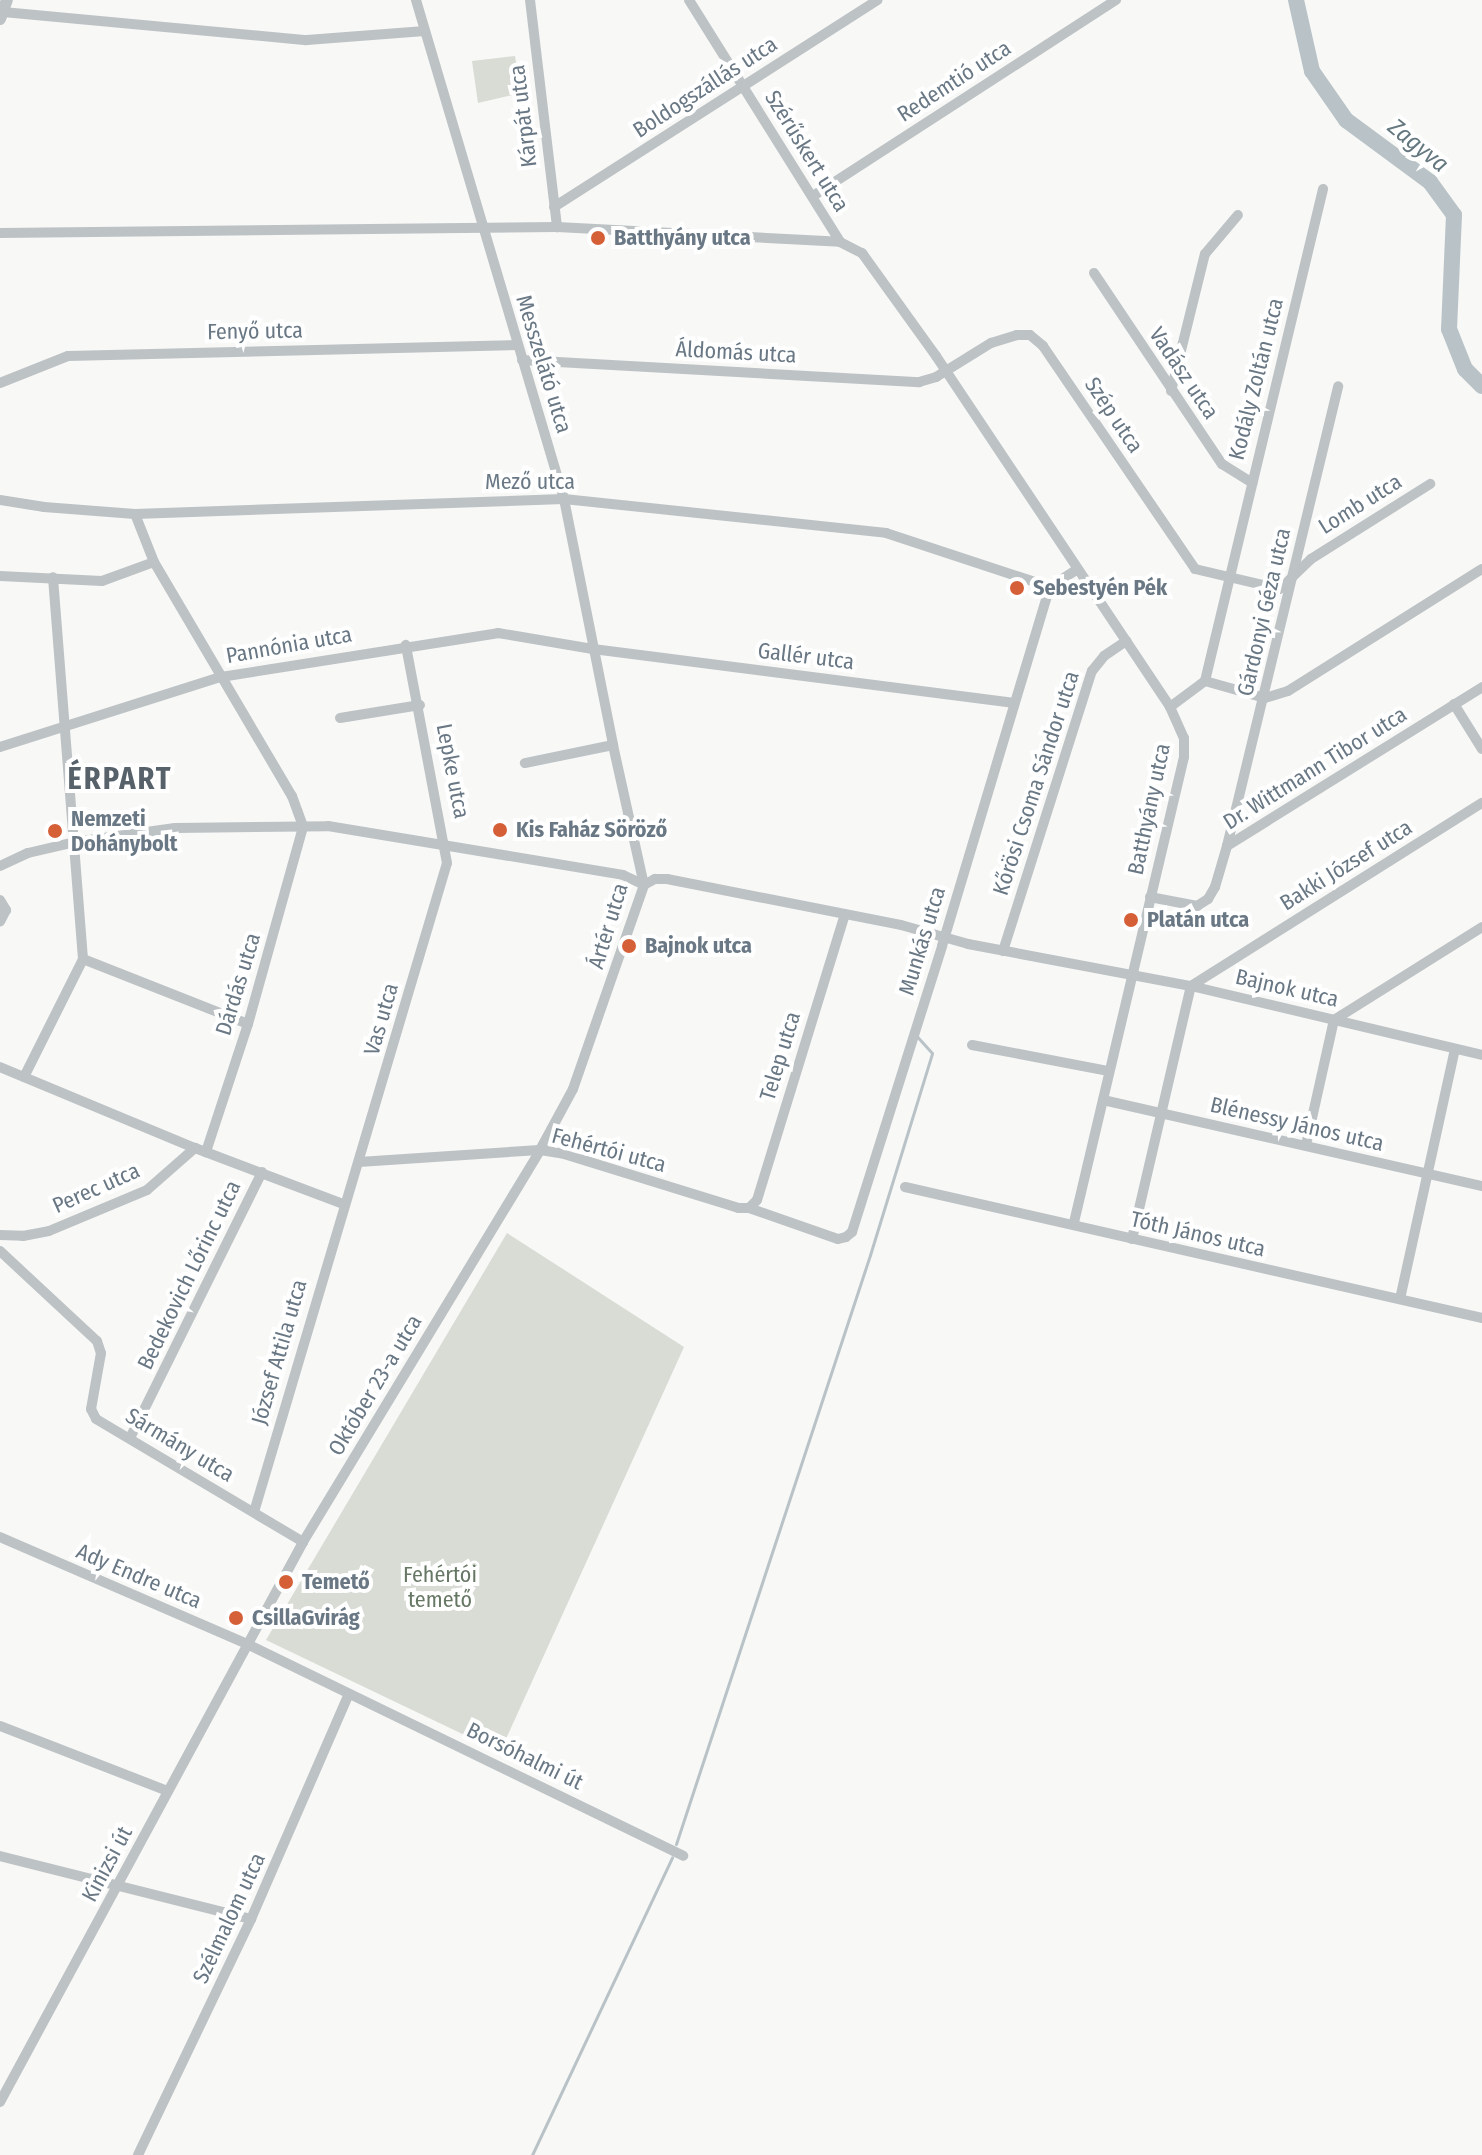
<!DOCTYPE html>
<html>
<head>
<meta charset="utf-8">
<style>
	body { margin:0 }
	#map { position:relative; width:1482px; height:2155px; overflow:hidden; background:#f8f8f6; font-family:"Fira Sans Condensed",sans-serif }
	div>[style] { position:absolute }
	.green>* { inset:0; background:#d8dcd5 }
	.stream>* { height:3px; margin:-1.5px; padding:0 1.5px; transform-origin:1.5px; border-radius:1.5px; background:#b9c3c7 }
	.river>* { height:16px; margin:-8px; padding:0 8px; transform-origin:8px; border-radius:8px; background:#b9c3c7 }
	.minor>* { height:10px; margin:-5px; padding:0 5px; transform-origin:5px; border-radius:5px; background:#bdc2c5 }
	.tertiary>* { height:12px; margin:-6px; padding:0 6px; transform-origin:6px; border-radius:6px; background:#bdc2c5 }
	.dots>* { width:22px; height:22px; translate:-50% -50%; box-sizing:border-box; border:4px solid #fff; border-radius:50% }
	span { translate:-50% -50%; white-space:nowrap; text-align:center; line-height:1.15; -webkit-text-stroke:8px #fff; paint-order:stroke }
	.street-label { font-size:22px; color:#697884 }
	.poi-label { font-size:22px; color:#697884; font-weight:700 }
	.left { translate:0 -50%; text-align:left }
	.park-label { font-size:22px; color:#667764 }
	.water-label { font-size:24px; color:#65787f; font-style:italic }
	.district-label { font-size:30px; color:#57616a; font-weight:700; letter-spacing:2px }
</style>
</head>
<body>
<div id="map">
	<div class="green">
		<div style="clip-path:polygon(515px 56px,521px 93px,478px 103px,472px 61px)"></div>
		<div style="clip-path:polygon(507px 1233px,684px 1347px,500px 1752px,266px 1640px)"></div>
	</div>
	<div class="stream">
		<div style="left:676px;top:1844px;width:620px;rotate:-71.77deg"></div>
		<div style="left:870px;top:1255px;width:211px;rotate:-72.9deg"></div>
		<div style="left:932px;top:1053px;width:24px;rotate:-132deg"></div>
		<div style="left:532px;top:2155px;width:329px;rotate:-64.8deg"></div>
	</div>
	<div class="river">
		<div style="left:1296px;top:0;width:73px;rotate:77.3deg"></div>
		<div style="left:1312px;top:71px;width:60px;rotate:55.2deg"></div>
		<div style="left:1346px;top:120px;width:104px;rotate:36.4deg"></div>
		<div style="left:1430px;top:182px;width:41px;rotate:54deg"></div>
		<div style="left:1454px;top:215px;width:114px;rotate:92.5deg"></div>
		<div style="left:1449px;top:329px;width:43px;rotate:68.2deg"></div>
		<div style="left:1465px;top:369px;width:24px;rotate:45deg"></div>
	</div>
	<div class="minor">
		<div style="left:416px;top:0;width:520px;rotate:73.48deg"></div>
		<div style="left:564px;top:499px;width:251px;rotate:78.7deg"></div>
		<div style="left:530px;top:0;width:229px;rotate:83.2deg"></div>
		<div style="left:689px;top:0;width:285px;rotate:58deg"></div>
		<div style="left:3px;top:12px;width:305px;rotate:5.3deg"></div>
		<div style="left:307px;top:40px;width:118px;rotate:-4.4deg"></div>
		<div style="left:813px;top:196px;width:361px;rotate:-32.9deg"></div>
		<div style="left:554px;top:207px;width:384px;rotate:-32.6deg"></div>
		<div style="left:0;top:233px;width:557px;rotate:-0.62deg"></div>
		<div style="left:557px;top:227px;width:283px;rotate:3deg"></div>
		<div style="left:840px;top:242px;width:25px;rotate:27deg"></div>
		<div style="left:862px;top:253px;width:127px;rotate:54.3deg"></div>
		<div style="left:936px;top:356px;width:422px;rotate:56.3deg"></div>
		<div style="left:1170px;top:707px;width:34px;rotate:66deg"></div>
		<div style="left:1184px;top:738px;width:19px;rotate:90deg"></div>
		<div style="left:1184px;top:757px;width:479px;rotate:103.3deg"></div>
		<div style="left:1094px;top:273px;width:230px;rotate:56.2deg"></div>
		<div style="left:1222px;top:464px;width:36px;rotate:32deg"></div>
		<div style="left:522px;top:360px;width:398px;rotate:3.2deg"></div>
		<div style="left:919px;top:382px;width:18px;rotate:-16deg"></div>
		<div style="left:936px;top:377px;width:65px;rotate:-31.7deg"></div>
		<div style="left:991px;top:343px;width:27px;rotate:-17deg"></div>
		<div style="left:1017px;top:335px;width:13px"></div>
		<div style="left:1030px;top:335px;width:17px;rotate:40deg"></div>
		<div style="left:1043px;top:346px;width:270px;rotate:55.7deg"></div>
		<div style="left:1195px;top:569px;width:87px;rotate:13.2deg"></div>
		<div style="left:1280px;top:589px;width:43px;rotate:-44.1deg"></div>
		<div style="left:1311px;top:559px;width:141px;rotate:-32.2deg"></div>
		<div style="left:0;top:383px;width:73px;rotate:-21.7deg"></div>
		<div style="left:68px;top:356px;width:448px;rotate:-1.4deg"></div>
		<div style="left:1171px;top:391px;width:141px;rotate:-76.1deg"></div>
		<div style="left:1205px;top:254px;width:51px;rotate:-49.8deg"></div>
		<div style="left:0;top:500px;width:45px;rotate:9deg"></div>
		<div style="left:44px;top:507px;width:91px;rotate:4.4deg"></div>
		<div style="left:135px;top:514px;width:429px;rotate:-2deg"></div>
		<div style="left:564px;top:499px;width:324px;rotate:6deg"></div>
		<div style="left:886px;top:533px;width:173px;rotate:18.2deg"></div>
		<div style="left:135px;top:514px;width:52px;rotate:68.4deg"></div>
		<div style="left:154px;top:562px;width:272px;rotate:59.5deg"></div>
		<div style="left:292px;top:796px;width:33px;rotate:70deg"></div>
		<div style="left:303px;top:827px;width:205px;rotate:105.6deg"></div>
		<div style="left:248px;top:1024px;width:135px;rotate:108.2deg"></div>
		<div style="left:0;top:576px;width:102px;rotate:2.8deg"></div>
		<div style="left:102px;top:581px;width:55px;rotate:-20.1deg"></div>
		<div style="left:1205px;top:681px;width:506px;rotate:-76.51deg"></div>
		<div style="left:1454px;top:704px;width:53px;rotate:58.1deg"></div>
		<div style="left:1170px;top:707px;width:44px;rotate:-36.6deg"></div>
		<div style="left:1205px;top:681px;width:62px;rotate:15.8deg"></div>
		<div style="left:1265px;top:698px;width:24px;rotate:-17deg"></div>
		<div style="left:1288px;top:691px;width:229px;rotate:-32.2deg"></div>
		<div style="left:340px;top:718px;width:81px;rotate:-9.2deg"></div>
		<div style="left:0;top:747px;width:232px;rotate:-17.6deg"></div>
		<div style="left:221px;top:677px;width:280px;rotate:-9deg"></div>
		<div style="left:498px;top:633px;width:96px;rotate:9.6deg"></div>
		<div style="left:593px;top:649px;width:425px;rotate:7.3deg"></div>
		<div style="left:1227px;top:846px;width:473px;rotate:-76.4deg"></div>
		<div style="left:0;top:866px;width:31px;rotate:-25deg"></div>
		<div style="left:28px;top:853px;width:48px;rotate:-13.2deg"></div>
		<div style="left:75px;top:842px;width:101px;rotate:-8deg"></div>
		<div style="left:175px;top:828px;width:153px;rotate:-0.7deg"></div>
		<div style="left:328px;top:826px;width:299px;rotate:9.4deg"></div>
		<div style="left:623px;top:875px;width:23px;rotate:25deg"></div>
		<div style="left:644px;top:885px;width:13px;rotate:-29deg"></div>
		<div style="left:655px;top:879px;width:12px"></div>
		<div style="left:667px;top:879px;width:238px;rotate:11.1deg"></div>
		<div style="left:901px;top:925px;width:70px;rotate:15.8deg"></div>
		<div style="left:968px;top:944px;width:227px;rotate:10.7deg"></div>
		<div style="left:1191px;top:986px;width:299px;rotate:13.3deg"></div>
		<div style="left:1150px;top:897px;width:48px;rotate:10.8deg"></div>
		<div style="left:1197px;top:906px;width:13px;rotate:-32deg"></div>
		<div style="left:1208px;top:899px;width:14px;rotate:-60deg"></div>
		<div style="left:1215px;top:887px;width:43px;rotate:-73.7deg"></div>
		<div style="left:1227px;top:846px;width:301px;rotate:-31.9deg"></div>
		<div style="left:0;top:900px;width:12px;rotate:59deg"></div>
		<div style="left:6px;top:910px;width:13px;rotate:117deg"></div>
		<div style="left:1003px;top:951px;width:294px;rotate:-72.4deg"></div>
		<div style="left:1092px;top:671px;width:19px;rotate:-51deg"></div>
		<div style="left:1104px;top:656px;width:27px;rotate:-34deg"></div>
		<div style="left:83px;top:959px;width:177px;rotate:21.5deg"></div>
		<div style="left:972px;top:1045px;width:138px;rotate:10.8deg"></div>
		<div style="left:0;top:1067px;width:211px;rotate:22.6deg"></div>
		<div style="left:195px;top:1148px;width:158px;rotate:20.7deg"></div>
		<div style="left:24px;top:1077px;width:132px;rotate:-63.4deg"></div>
		<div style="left:83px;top:959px;width:383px;rotate:-94.5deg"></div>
		<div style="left:1103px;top:1100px;width:389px;rotate:12.8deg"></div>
		<div style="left:1306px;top:1145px;width:128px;rotate:-77.4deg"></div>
		<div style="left:1334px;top:1020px;width:175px;rotate:-32.1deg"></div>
		<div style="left:359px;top:1162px;width:181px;rotate:-3.8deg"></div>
		<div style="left:540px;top:1150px;width:24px;rotate:9deg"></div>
		<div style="left:564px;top:1154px;width:182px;rotate:17.2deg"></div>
		<div style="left:738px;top:1208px;width:11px"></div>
		<div style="left:749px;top:1208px;width:94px;rotate:19.2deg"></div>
		<div style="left:838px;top:1239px;width:8px;rotate:-14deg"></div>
		<div style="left:846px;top:1237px;width:8px;rotate:-40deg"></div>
		<div style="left:852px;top:1232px;width:300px;rotate:-72.5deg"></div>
		<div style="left:942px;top:946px;width:375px;rotate:-73.3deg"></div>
		<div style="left:1050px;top:587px;width:33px;rotate:-33deg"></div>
		<div style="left:905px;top:1187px;width:592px;rotate:12.79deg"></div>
		<div style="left:749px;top:1208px;width:11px;rotate:-45deg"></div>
		<div style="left:757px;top:1200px;width:299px;rotate:-72.9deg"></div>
		<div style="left:0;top:1235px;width:23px;rotate:2deg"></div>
		<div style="left:23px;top:1236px;width:26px;rotate:-11deg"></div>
		<div style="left:49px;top:1231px;width:106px;rotate:-22.7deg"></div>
		<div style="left:147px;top:1190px;width:64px;rotate:-41.2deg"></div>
		<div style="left:1132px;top:1239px;width:260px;rotate:-76.9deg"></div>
		<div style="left:1191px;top:986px;width:344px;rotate:-32.2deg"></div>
		<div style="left:0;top:1251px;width:132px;rotate:42.9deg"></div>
		<div style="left:97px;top:1341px;width:13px;rotate:72deg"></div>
		<div style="left:101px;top:1353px;width:57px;rotate:100.1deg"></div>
		<div style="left:91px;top:1409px;width:11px;rotate:63deg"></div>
		<div style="left:96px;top:1419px;width:241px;rotate:30.7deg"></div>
		<div style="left:1400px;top:1299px;width:256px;rotate:-77.6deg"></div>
		<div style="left:130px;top:1438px;width:297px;rotate:-63.6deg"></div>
		<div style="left:254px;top:1512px;width:677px;rotate:-73.44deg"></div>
		<div style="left:447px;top:863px;width:222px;rotate:-100.7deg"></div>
		<div style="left:0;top:1537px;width:269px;rotate:23.4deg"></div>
		<div style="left:247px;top:1644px;width:485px;rotate:25.9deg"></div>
		<div style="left:0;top:1726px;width:180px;rotate:21.2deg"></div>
		<div style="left:0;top:1856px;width:259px;rotate:14.1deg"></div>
		<div style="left:0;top:2102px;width:637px;rotate:-61.58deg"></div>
		<div style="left:303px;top:1542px;width:458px;rotate:-58.8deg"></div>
		<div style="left:540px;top:1150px;width:69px;rotate:-61.6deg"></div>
		<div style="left:573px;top:1089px;width:216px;rotate:-70.8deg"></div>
		<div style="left:644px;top:885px;width:143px;rotate:-102.5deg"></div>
		<div style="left:613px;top:745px;width:90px;rotate:168.4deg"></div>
		<div style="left:138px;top:2155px;width:262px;rotate:-64.4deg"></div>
		<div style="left:251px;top:1919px;width:245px;rotate:-66.5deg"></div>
	</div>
	<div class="tertiary">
		<div style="left:0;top:19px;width:20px;rotate:-70deg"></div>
	</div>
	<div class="dots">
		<div style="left:598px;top:238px;background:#d56038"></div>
		<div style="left:1017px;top:588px;background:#d56038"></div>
		<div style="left:500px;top:830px;background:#d56038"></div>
		<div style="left:55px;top:831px;background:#d56038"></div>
		<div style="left:1131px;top:920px;background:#d56038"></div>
		<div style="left:629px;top:946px;background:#d56038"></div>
		<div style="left:286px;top:1582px;background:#d56038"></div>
		<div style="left:236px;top:1618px;background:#d56038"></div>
	</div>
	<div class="street-label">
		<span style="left:954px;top:81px;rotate:-33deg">Redemtió utca</span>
		<span style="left:705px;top:87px;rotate:-33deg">Boldogszállás utca</span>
		<span style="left:523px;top:116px;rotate:-97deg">Kárpát utca</span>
		<span style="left:807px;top:151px;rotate:58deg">Szérűskert utca</span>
		<span style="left:255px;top:331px;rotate:-1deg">Fenyő utca</span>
		<span style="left:736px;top:352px;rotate:3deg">Áldomás utca</span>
		<span style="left:544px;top:364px;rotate:73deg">Messzelátó utca</span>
		<span style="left:1184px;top:373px;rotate:56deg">Vadász utca</span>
		<span style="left:1256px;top:379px;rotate:-76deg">Kodály Zoltán utca</span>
		<span style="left:1114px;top:415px;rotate:56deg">Szép utca</span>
		<span style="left:530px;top:482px">Mező utca</span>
		<span style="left:1360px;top:504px;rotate:-32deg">Lomb utca</span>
		<span style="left:1264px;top:612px;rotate:-77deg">Gárdonyi Géza utca</span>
		<span style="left:289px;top:645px;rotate:-10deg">Pannónia utca</span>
		<span style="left:806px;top:656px;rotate:7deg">Gallér utca</span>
		<span style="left:1315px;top:768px;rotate:-32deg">Dr. Wittmann Tibor utca</span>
		<span style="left:453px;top:771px;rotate:79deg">Lepke utca</span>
		<span style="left:1036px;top:783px;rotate:-72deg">Kőrösi Csoma Sándor utca</span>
		<span style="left:1149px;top:809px;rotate:-78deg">Batthyány utca</span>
		<span style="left:1346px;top:865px;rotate:-32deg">Bakki József utca</span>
		<span style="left:608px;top:926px;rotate:-73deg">Ártér utca</span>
		<span style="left:922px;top:941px;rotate:-73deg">Munkás utca</span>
		<span style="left:238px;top:984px;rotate:-73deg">Dárdás utca</span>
		<span style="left:1287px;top:988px;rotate:13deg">Bajnok utca</span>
		<span style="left:381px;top:1019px;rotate:-74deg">Vas utca</span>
		<span style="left:780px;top:1056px;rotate:-73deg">Telep utca</span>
		<span style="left:1297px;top:1124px;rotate:13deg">Blénessy János utca</span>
		<span style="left:609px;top:1150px;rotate:15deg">Fehértói utca</span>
		<span style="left:96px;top:1188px;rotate:-24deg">Perec utca</span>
		<span style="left:1198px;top:1234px;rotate:13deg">Tóth János utca</span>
		<span style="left:189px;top:1275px;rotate:-64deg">Bedekovich Lőrinc utca</span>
		<span style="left:279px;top:1352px;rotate:-74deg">József Attila utca</span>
		<span style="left:375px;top:1385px;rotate:-59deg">Október 23-a utca</span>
		<span style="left:180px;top:1445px;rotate:31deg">Sármány utca</span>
		<span style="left:139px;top:1576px;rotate:23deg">Ady Endre utca</span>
		<span style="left:525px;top:1756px;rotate:26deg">Borsóhalmi út</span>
		<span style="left:107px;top:1864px;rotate:-62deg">Kinizsi út</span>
		<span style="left:229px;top:1918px;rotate:-65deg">Szélmalom utca</span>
	</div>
	<div class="poi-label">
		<span class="left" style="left:614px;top:238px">Batthyány utca</span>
		<span class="left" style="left:1033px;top:588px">Sebestyén Pék</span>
		<span class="left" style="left:71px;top:831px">Nemzeti<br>Dohánybolt</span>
		<span class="left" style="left:516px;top:830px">Kis Faház Söröző</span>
		<span class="left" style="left:1147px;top:920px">Platán utca</span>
		<span class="left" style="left:645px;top:946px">Bajnok utca</span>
		<span class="left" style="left:302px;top:1582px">Temető</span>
		<span class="left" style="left:252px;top:1618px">CsillaGvirág</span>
	</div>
	<div class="park-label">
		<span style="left:440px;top:1587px">Fehértói<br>temető</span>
	</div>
	<div class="water-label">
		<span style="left:1418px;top:146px;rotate:39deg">Zagyva</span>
	</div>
	<div class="district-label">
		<span style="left:120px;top:779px">ÉRPART</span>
	</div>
</div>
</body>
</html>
